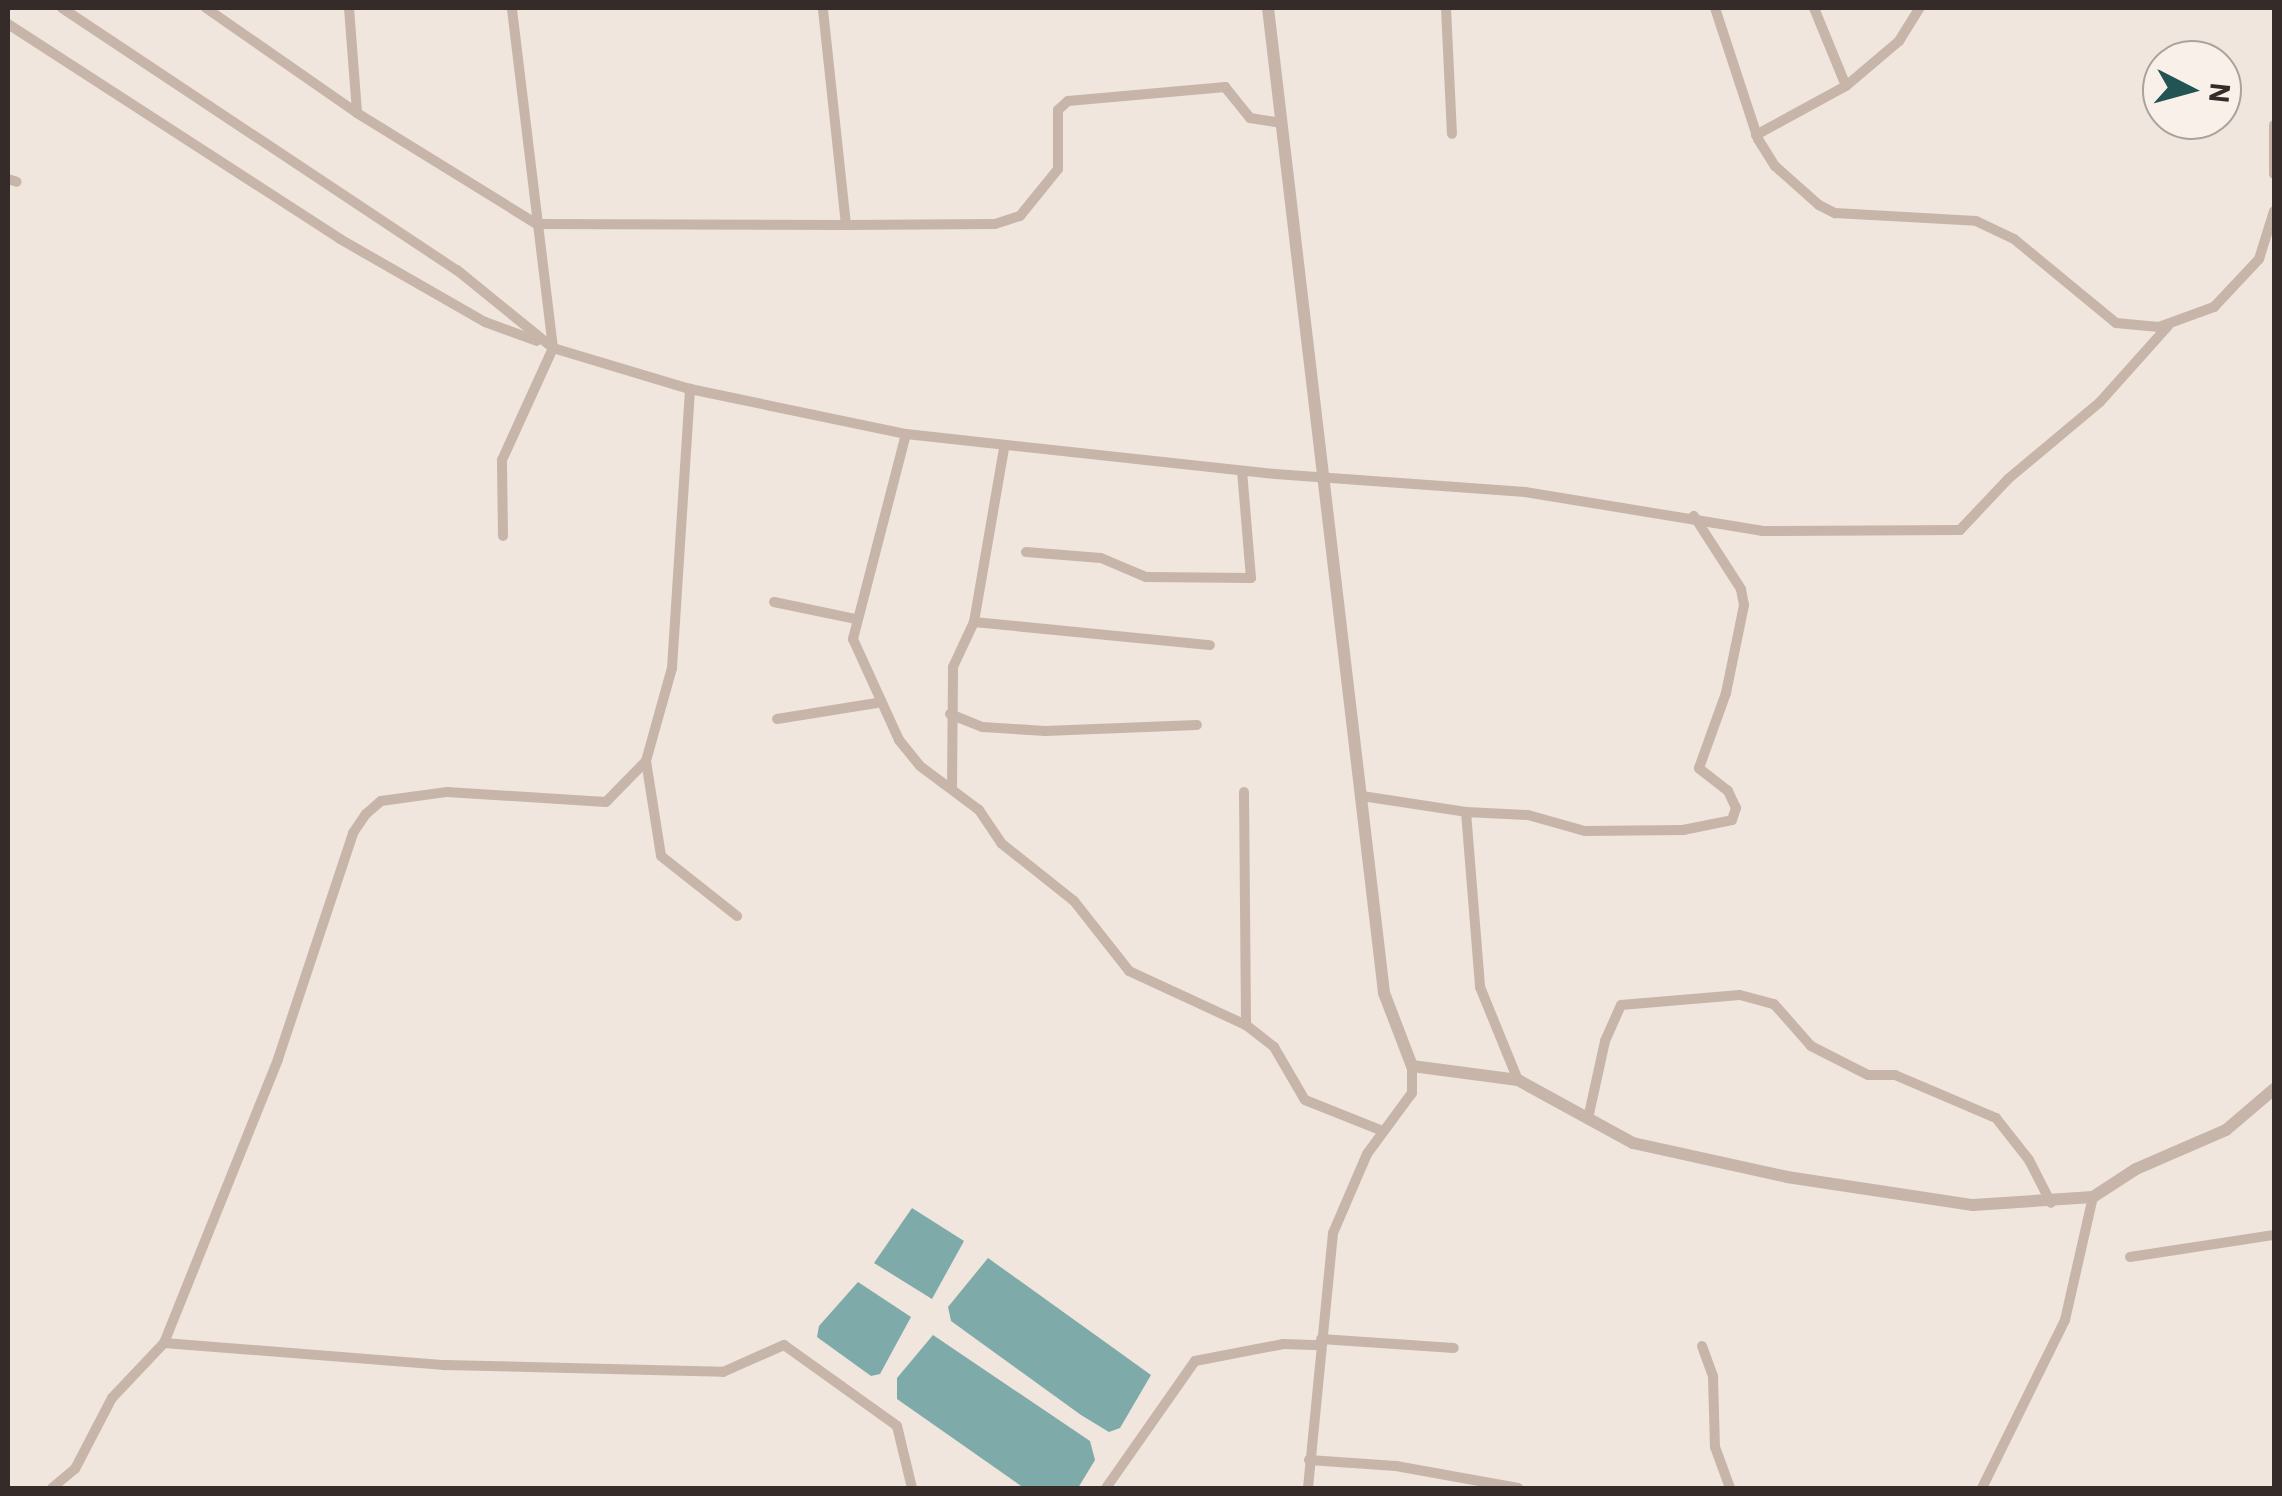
<!DOCTYPE html>
<html>
<head>
<meta charset="utf-8">
<style>
	body { margin:0 }
	#map { position:relative; width:2282px; height:1496px; overflow:hidden; background:#f0e6dd; font-family:"IBM Plex Sans",sans-serif }
	div>[style] { position:absolute }
	.water>* { inset:0; background:#7eaba9 }
	.minor>* { height:10px; margin:-5px; padding:0 5px; transform-origin:5px; border-radius:5px; background:#c7b5aa }
	.tertiary>* { height:12px; margin:-6px; padding:0 6px; transform-origin:6px; border-radius:6px; background:#c7b5aa }
	span { translate:-50% -50%; white-space:nowrap; text-align:center; line-height:1.15; -webkit-text-stroke:9px #f8f0e9; paint-order:stroke }
	.frame { position:absolute; inset:0; border:10px solid #352c29; pointer-events:none }
	.north { position:absolute; left:2142px; top:40px; width:100px; height:100px; box-sizing:border-box; background:#f8f0e9; border:2px solid #aaa29c; border-radius:50%; rotate:96deg; font-size:28px; font-weight:700; line-height:40px; text-align:center; color:#352c29 }
	.north::after { content:''; display:block; margin:auto; width:35px; height:45px; background:#225453; clip-path:polygon(50% 0,100% 100%,50% 72%,0 100%) }
</style>
</head>
<body>
<div id="map">
	<div class="water">
		<div style="clip-path:polygon(912px 1208px,964px 1241px,932px 1299px,874px 1263px)"></div>
		<div style="clip-path:polygon(988px 1258px,1151px 1375px,1120px 1428px,1109px 1432px,1081px 1415px,951px 1321px,948px 1307px)"></div>
		<div style="clip-path:polygon(858px 1282px,911px 1317px,880px 1374px,871px 1376px,817px 1337px,819px 1326px)"></div>
		<div style="clip-path:polygon(933px 1335px,1090px 1441px,1095px 1460px,1078px 1488px,1024px 1488px,897px 1399px,897px 1378px)"></div>
	</div>
	<div class="minor">
		<div style="left:62px;top:8px;width:474px;rotate:33.6deg"></div>
		<div style="left:457px;top:270px;width:124px;rotate:39.1deg"></div>
		<div style="left:553px;top:348px;width:143px;rotate:16.7deg"></div>
		<div style="left:690px;top:389px;width:221px;rotate:11.8deg"></div>
		<div style="left:906px;top:434px;width:371px;rotate:6.2deg"></div>
		<div style="left:1275px;top:474px;width:251px;rotate:4.1deg"></div>
		<div style="left:1525px;top:492px;width:240px;rotate:9.3deg"></div>
		<div style="left:1762px;top:531px;width:198px;rotate:-0.3deg"></div>
		<div style="left:1960px;top:530px;width:70px;rotate:-46.7deg"></div>
		<div style="left:2008px;top:479px;width:120px;rotate:-39.9deg"></div>
		<div style="left:2100px;top:402px;width:102px;rotate:-48.2deg"></div>
		<div style="left:206px;top:8px;width:184px;rotate:34.8deg"></div>
		<div style="left:357px;top:113px;width:211px;rotate:31.7deg"></div>
		<div style="left:537px;top:224px;width:309px;rotate:0.2deg"></div>
		<div style="left:846px;top:225px;width:218px;rotate:-96.1deg"></div>
		<div style="left:349px;top:8px;width:105px;rotate:85.6deg"></div>
		<div style="left:1446px;top:8px;width:126px;rotate:87.3deg"></div>
		<div style="left:1715px;top:8px;width:138px;rotate:71.8deg"></div>
		<div style="left:1758px;top:139px;width:32px;rotate:58deg"></div>
		<div style="left:1775px;top:166px;width:59px;rotate:41.6deg"></div>
		<div style="left:1819px;top:205px;width:18px;rotate:27deg"></div>
		<div style="left:1835px;top:213px;width:141px;rotate:3.2deg"></div>
		<div style="left:1976px;top:221px;width:42px;rotate:25.3deg"></div>
		<div style="left:2014px;top:239px;width:132px;rotate:39.5deg"></div>
		<div style="left:2116px;top:323px;width:43px;rotate:5.3deg"></div>
		<div style="left:2159px;top:327px;width:59px;rotate:-20deg"></div>
		<div style="left:2214px;top:307px;width:66px;rotate:-46.8deg"></div>
		<div style="left:2259px;top:259px;width:50px;rotate:-72.6deg"></div>
		<div style="left:1814px;top:8px;width:84px;rotate:67.7deg"></div>
		<div style="left:8px;top:24px;width:396px;rotate:32.9deg"></div>
		<div style="left:340px;top:239px;width:167px;rotate:29.8deg"></div>
		<div style="left:485px;top:322px;width:55px;rotate:20.1deg"></div>
		<div style="left:2274px;top:125px;width:49px;rotate:90deg"></div>
		<div style="left:1756px;top:135px;width:102px;rotate:-28.6deg"></div>
		<div style="left:1846px;top:86px;width:70px;rotate:-40.3deg"></div>
		<div style="left:1899px;top:41px;width:39px;rotate:-58deg"></div>
		<div style="left:8px;top:179px;width:9px;rotate:18deg"></div>
		<div style="left:846px;top:225px;width:149px;rotate:-0.4deg"></div>
		<div style="left:995px;top:224px;width:26px;rotate:-18deg"></div>
		<div style="left:1020px;top:216px;width:60px;rotate:-51deg"></div>
		<div style="left:1058px;top:169px;width:59px;rotate:-90deg"></div>
		<div style="left:1058px;top:110px;width:13px;rotate:-42deg"></div>
		<div style="left:1068px;top:101px;width:158px;rotate:-5.1deg"></div>
		<div style="left:1225px;top:87px;width:40px;rotate:51deg"></div>
		<div style="left:1250px;top:118px;width:32px;rotate:9deg"></div>
		<div style="left:906px;top:434px;width:212px;rotate:104.5deg"></div>
		<div style="left:853px;top:639px;width:111px;rotate:65.5deg"></div>
		<div style="left:899px;top:740px;width:33px;rotate:51deg"></div>
		<div style="left:920px;top:766px;width:74px;rotate:36.7deg"></div>
		<div style="left:979px;top:810px;width:40px;rotate:56deg"></div>
		<div style="left:1001px;top:843px;width:93px;rotate:38.5deg"></div>
		<div style="left:1074px;top:901px;width:89px;rotate:51.8deg"></div>
		<div style="left:1129px;top:971px;width:129px;rotate:24.8deg"></div>
		<div style="left:1246px;top:1025px;width:36px;rotate:38deg"></div>
		<div style="left:1274px;top:1047px;width:61px;rotate:59.7deg"></div>
		<div style="left:1305px;top:1100px;width:84px;rotate:21.7deg"></div>
		<div style="left:503px;top:536px;width:76px;rotate:-90.8deg"></div>
		<div style="left:502px;top:460px;width:123px;rotate:-65.5deg"></div>
		<div style="left:553px;top:348px;width:342px;rotate:-96.9deg"></div>
		<div style="left:1026px;top:552px;width:75px;rotate:4.6deg"></div>
		<div style="left:1101px;top:558px;width:49px;rotate:22.9deg"></div>
		<div style="left:1146px;top:577px;width:105px;rotate:0.5deg"></div>
		<div style="left:1251px;top:578px;width:107px;rotate:-94.8deg"></div>
		<div style="left:774px;top:602px;width:84px;rotate:11.7deg"></div>
		<div style="left:974px;top:622px;width:237px;rotate:5.6deg"></div>
		<div style="left:950px;top:714px;width:35px;rotate:22deg"></div>
		<div style="left:983px;top:727px;width:62px;rotate:3.7deg"></div>
		<div style="left:1045px;top:731px;width:152px;rotate:-2.3deg"></div>
		<div style="left:777px;top:719px;width:101px;rotate:-9.1deg"></div>
		<div style="left:646px;top:761px;width:96px;rotate:81deg"></div>
		<div style="left:661px;top:856px;width:97px;rotate:38.3deg"></div>
		<div style="left:952px;top:787px;width:120px;rotate:-89.5deg"></div>
		<div style="left:953px;top:667px;width:50px;rotate:-65deg"></div>
		<div style="left:974px;top:622px;width:177px;rotate:-80.2deg"></div>
		<div style="left:1244px;top:792px;width:233px;rotate:89.5deg"></div>
		<div style="left:1362px;top:796px;width:105px;rotate:8.7deg"></div>
		<div style="left:1466px;top:812px;width:176px;rotate:85.4deg"></div>
		<div style="left:1480px;top:987px;width:100px;rotate:67.8deg"></div>
		<div style="left:1466px;top:812px;width:62px;rotate:2.8deg"></div>
		<div style="left:1528px;top:815px;width:59px;rotate:15.7deg"></div>
		<div style="left:1585px;top:831px;width:98px;rotate:-0.6deg"></div>
		<div style="left:1683px;top:830px;width:50px;rotate:-11.5deg"></div>
		<div style="left:1732px;top:820px;width:13px;rotate:-72deg"></div>
		<div style="left:1736px;top:808px;width:19px;rotate:-115deg"></div>
		<div style="left:1728px;top:791px;width:37px;rotate:-142deg"></div>
		<div style="left:1699px;top:768px;width:80px;rotate:-70.2deg"></div>
		<div style="left:1726px;top:693px;width:90px;rotate:-78.4deg"></div>
		<div style="left:1744px;top:605px;width:16px;rotate:-101deg"></div>
		<div style="left:1741px;top:589px;width:87px;rotate:-122.8deg"></div>
		<div style="left:1589px;top:1114px;width:75px;rotate:-77.6deg"></div>
		<div style="left:1605px;top:1041px;width:39px;rotate:-66deg"></div>
		<div style="left:1621px;top:1005px;width:119px;rotate:-4.8deg"></div>
		<div style="left:1740px;top:995px;width:35px;rotate:15deg"></div>
		<div style="left:1774px;top:1004px;width:56px;rotate:48.6deg"></div>
		<div style="left:1811px;top:1046px;width:64px;rotate:27deg"></div>
		<div style="left:1868px;top:1075px;width:27px"></div>
		<div style="left:1895px;top:1075px;width:110px;rotate:23.1deg"></div>
		<div style="left:1996px;top:1118px;width:53px;rotate:51.8deg"></div>
		<div style="left:2029px;top:1160px;width:48px;rotate:62.9deg"></div>
		<div style="left:2130px;top:1257px;width:146px;rotate:-8.7deg"></div>
		<div style="left:1321px;top:1339px;width:133px;rotate:3.9deg"></div>
		<div style="left:164px;top:1343px;width:282px;rotate:4.5deg"></div>
		<div style="left:445px;top:1365px;width:278px;rotate:1.4deg"></div>
		<div style="left:723px;top:1372px;width:67px;rotate:-23.9deg"></div>
		<div style="left:784px;top:1345px;width:139px;rotate:35.6deg"></div>
		<div style="left:897px;top:1426px;width:64px;rotate:76.4deg"></div>
		<div style="left:1702px;top:1346px;width:33px;rotate:70deg"></div>
		<div style="left:1713px;top:1377px;width:70px;rotate:88.4deg"></div>
		<div style="left:1715px;top:1447px;width:44px;rotate:69.9deg"></div>
		<div style="left:1309px;top:1460px;width:87px;rotate:3.9deg"></div>
		<div style="left:1396px;top:1466px;width:124px;rotate:10.2deg"></div>
		<div style="left:52px;top:1488px;width:30px;rotate:-40deg"></div>
		<div style="left:75px;top:1469px;width:80px;rotate:-62.5deg"></div>
		<div style="left:112px;top:1398px;width:76px;rotate:-46.6deg"></div>
		<div style="left:164px;top:1343px;width:306px;rotate:-68.1deg"></div>
		<div style="left:278px;top:1059px;width:238px;rotate:-71.6deg"></div>
		<div style="left:353px;top:833px;width:23px;rotate:-56deg"></div>
		<div style="left:366px;top:814px;width:20px;rotate:-41deg"></div>
		<div style="left:381px;top:801px;width:67px;rotate:-7.8deg"></div>
		<div style="left:447px;top:792px;width:159px;rotate:3.6deg"></div>
		<div style="left:606px;top:802px;width:57px;rotate:-45.7deg"></div>
		<div style="left:646px;top:761px;width:97px;rotate:-74.4deg"></div>
		<div style="left:672px;top:668px;width:280px;rotate:-86.3deg"></div>
		<div style="left:1106px;top:1488px;width:155px;rotate:-55deg"></div>
		<div style="left:1195px;top:1361px;width:90px;rotate:-10.9deg"></div>
		<div style="left:1283px;top:1344px;width:37px;rotate:2deg"></div>
		<div style="left:1308px;top:1488px;width:256px;rotate:-84.4deg"></div>
		<div style="left:1333px;top:1233px;width:86px;rotate:-66.7deg"></div>
		<div style="left:1367px;top:1154px;width:76px;rotate:-53.6deg"></div>
		<div style="left:1412px;top:1093px;width:27px;rotate:-90deg"></div>
		<div style="left:1982px;top:1488px;width:187px;rotate:-63.7deg"></div>
		<div style="left:2065px;top:1320px;width:126px;rotate:-77.2deg"></div>
	</div>
	<div class="tertiary">
		<div style="left:1268px;top:8px;width:992px;rotate:83.28deg"></div>
		<div style="left:1384px;top:993px;width:78px;rotate:69deg"></div>
		<div style="left:1412px;top:1066px;width:107px;rotate:7.5deg"></div>
		<div style="left:1518px;top:1080px;width:131px;rotate:28.7deg"></div>
		<div style="left:1633px;top:1143px;width:158px;rotate:12.4deg"></div>
		<div style="left:1787px;top:1177px;width:188px;rotate:8.6deg"></div>
		<div style="left:1973px;top:1205px;width:120px;rotate:-3.8deg"></div>
		<div style="left:2093px;top:1197px;width:51px;rotate:-33.1deg"></div>
		<div style="left:2136px;top:1169px;width:98px;rotate:-23.4deg"></div>
		<div style="left:2226px;top:1130px;width:63px;rotate:-40.5deg"></div>
	</div>
	<div class="frame"></div>
	<div class="north">N</div>
</div>
</body>
</html>
